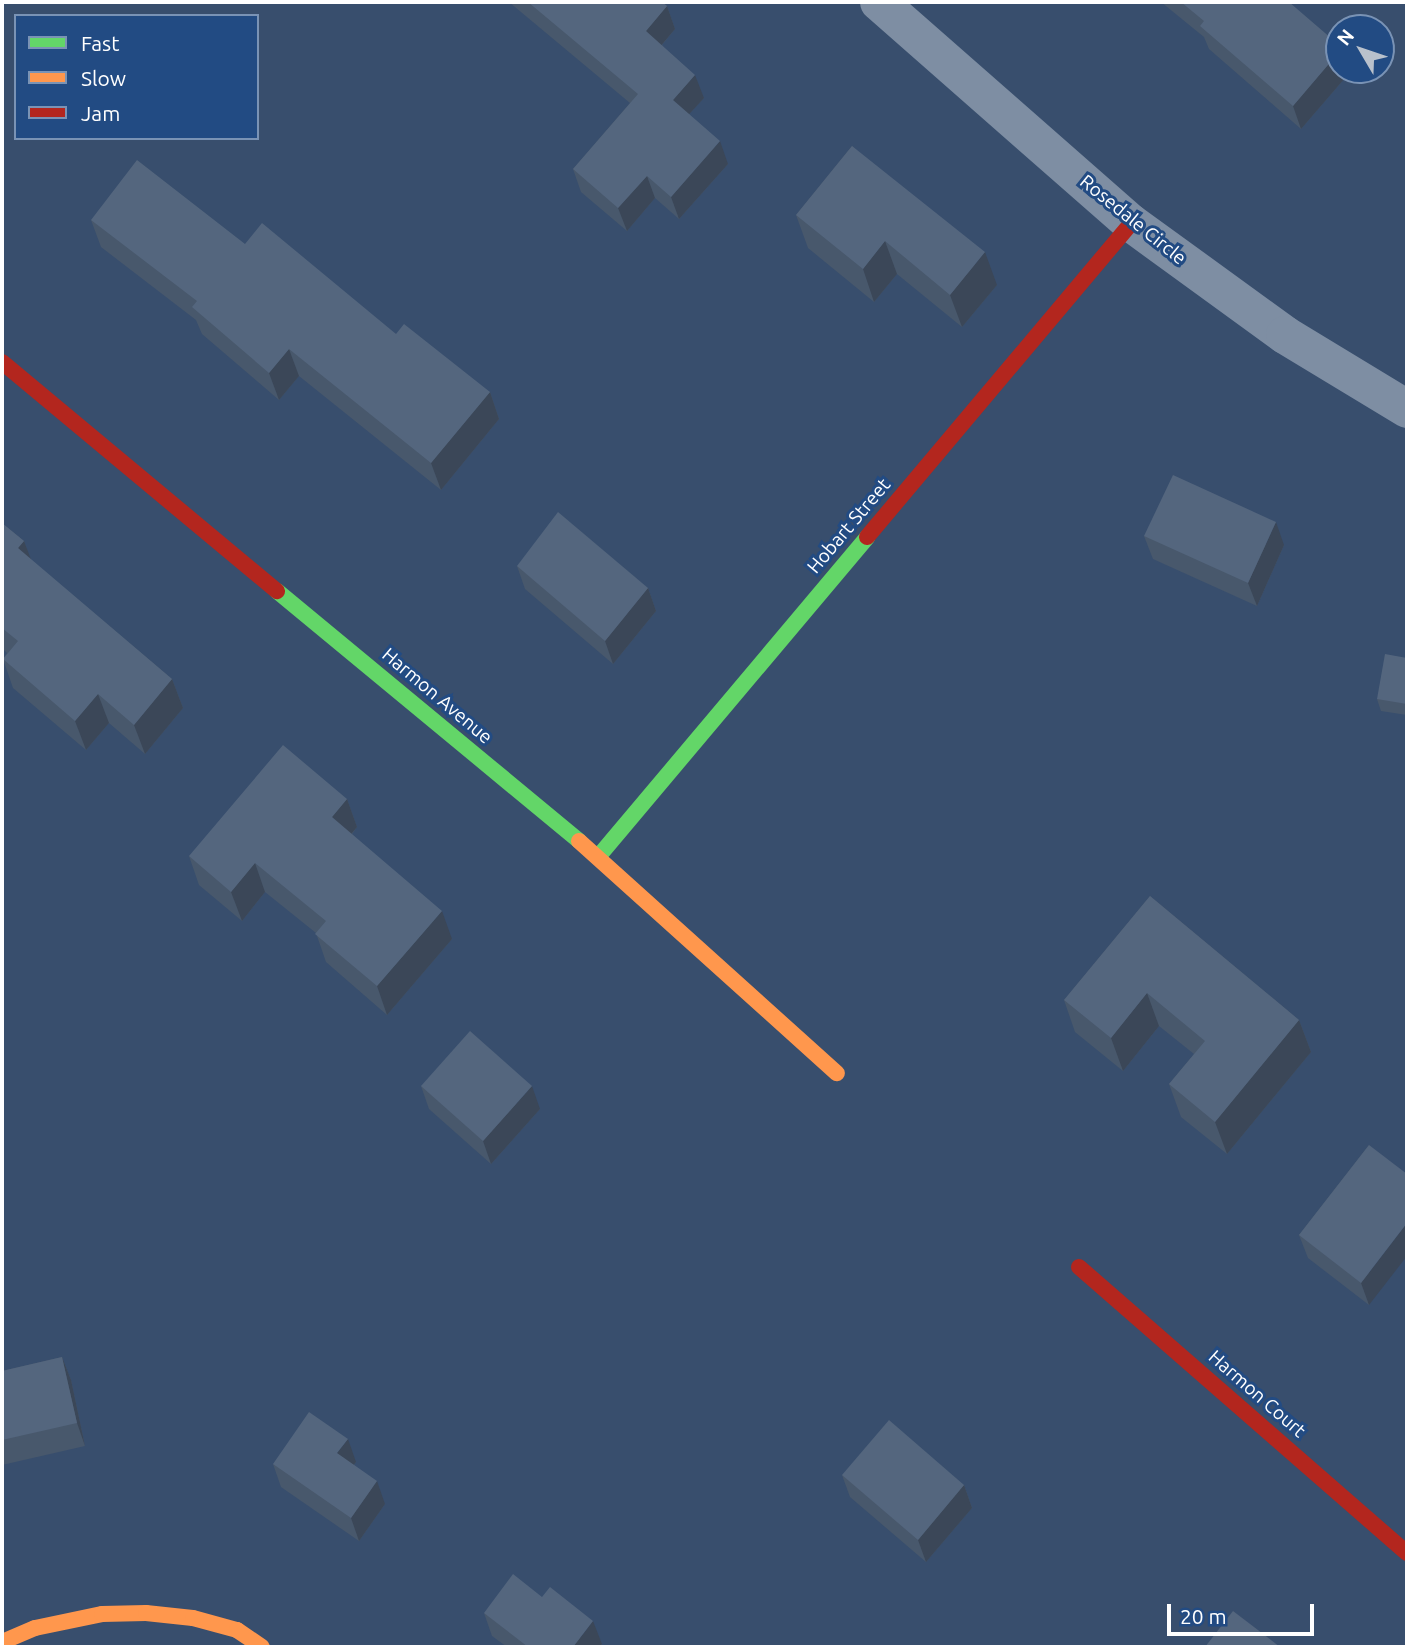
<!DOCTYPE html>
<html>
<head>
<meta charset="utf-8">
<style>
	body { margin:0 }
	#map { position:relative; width:1409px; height:1649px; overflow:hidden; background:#384e6d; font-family:Ubuntu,sans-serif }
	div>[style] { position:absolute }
	.street>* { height:38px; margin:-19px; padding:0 19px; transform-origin:19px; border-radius:19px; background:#7e8ea3 }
	.fast>* { height:16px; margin:-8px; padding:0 8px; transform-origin:8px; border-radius:8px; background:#63d668 }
	.slow>* { height:16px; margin:-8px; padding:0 8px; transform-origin:8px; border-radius:8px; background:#ff974d }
	.jam>* { height:16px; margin:-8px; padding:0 8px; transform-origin:8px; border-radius:8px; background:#b3261e }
	.wall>* { inset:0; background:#48586c }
	.shaded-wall>* { inset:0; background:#3b4758 }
	.building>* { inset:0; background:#54667e }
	span { translate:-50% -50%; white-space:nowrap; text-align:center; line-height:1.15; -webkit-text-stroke:6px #224b83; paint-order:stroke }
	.street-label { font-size:19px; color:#fff }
	.frame { position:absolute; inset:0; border:4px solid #fff; pointer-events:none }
	.legend { position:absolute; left:14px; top:14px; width:245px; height:126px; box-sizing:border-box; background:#224b83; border:2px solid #7a93b5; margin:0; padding:9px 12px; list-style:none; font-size:21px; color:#fff }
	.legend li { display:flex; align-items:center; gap:14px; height:35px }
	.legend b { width:35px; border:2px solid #7a93b5 }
	.north { position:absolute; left:1325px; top:14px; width:70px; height:70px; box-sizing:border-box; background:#224b83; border:2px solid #7a93b5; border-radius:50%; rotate:309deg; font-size:19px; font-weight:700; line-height:28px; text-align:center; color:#fff }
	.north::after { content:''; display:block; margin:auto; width:24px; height:32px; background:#b9c1cc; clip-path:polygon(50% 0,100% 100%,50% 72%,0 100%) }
	.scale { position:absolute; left:1167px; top:1604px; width:147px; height:32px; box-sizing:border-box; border:4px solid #fff; border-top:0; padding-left:9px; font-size:21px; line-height:24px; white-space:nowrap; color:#fff; -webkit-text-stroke:5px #224b83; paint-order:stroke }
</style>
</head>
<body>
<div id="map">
	<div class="street">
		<div style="left:879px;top:2px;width:335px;rotate:41.3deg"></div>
		<div style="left:1131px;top:223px;width:190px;rotate:36deg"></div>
		<div style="left:1285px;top:335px;width:143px;rotate:31.2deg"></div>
	</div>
	<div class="fast">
		<div style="left:277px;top:591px;width:392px;rotate:39.6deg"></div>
		<div style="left:598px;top:857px;width:418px;rotate:-49.9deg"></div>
	</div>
	<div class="slow">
		<div style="left:579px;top:841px;width:347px;rotate:42deg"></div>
		<div style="left:2px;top:1642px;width:36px;rotate:-23deg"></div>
		<div style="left:35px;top:1628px;width:68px;rotate:-11.8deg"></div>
		<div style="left:102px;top:1614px;width:44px;rotate:-1.3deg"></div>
		<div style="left:146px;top:1613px;width:47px;rotate:6.1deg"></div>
		<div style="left:193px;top:1618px;width:46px;rotate:15.3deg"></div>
		<div style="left:237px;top:1630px;width:30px;rotate:34deg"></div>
	</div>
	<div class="jam">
		<div style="left:2px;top:362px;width:358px;rotate:39.8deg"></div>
		<div style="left:867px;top:537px;width:410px;rotate:-49.9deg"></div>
		<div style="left:1079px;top:1267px;width:435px;rotate:41.1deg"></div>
	</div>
	<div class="wall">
		<div style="clip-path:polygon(509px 2px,662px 2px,667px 6px,675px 29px,662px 45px,704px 98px,689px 114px,728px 164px,679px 219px,655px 198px,627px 231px,581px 192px,573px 169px,630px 103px)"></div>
		<div style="clip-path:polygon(1161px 2px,1289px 2px,1351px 71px,1301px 129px,1209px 49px,1204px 37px)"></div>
		<div style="clip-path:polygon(852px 146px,997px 285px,962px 327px,897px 274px,874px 302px,808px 248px,796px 215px)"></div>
		<div style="clip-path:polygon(91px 220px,245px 244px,396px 334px,490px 392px,499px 419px,441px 490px,299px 376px,279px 400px,202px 334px,196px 320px,101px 247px)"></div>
		<div style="clip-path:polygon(2px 523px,24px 541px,30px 559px,172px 679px,183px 708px,145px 754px,109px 723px,86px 750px,13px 688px,3px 659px,7px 653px,2px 648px)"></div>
		<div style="clip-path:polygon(1144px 536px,1284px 545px,1257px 606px,1153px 559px)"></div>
		<div style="clip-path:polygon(517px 566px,648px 588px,656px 611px,613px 664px,525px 589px)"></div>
		<div style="clip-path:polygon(1407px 658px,1407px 715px,1381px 711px,1377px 699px)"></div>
		<div style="clip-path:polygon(347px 799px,357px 827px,352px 834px,452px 939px,387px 1015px,326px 962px,316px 933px,265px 892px,242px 921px,199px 885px,189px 856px)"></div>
		<div style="clip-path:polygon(1150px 896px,1299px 1020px,1311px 1052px,1227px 1154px,1181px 1117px,1169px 1084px,1194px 1054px,1159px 1026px,1123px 1071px,1075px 1032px,1064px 1000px)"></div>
		<div style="clip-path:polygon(421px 1086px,540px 1109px,491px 1164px,429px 1109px)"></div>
		<div style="clip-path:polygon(1369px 1145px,1369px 1305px,1308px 1258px,1299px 1235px)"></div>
		<div style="clip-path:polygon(62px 1357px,71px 1380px,85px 1446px,2px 1465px,2px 1371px)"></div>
		<div style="clip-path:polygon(356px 1462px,354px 1465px,385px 1504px,359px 1541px,281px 1487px,273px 1464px)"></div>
		<div style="clip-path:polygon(842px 1475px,964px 1485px,972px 1508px,926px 1562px,850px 1497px)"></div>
		<div style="clip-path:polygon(484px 1613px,602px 1644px,599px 1647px,507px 1647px,492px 1636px)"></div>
	</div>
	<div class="shaded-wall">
		<div style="clip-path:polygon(667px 6px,675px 29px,654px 54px,646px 31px)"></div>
		<div style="clip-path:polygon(1339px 52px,1339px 70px,1350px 70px,1351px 71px,1301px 129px,1293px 106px)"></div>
		<div style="clip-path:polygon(695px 75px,704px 98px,681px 123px,673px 100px)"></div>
		<div style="clip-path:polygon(720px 141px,728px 164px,679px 219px,671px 197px)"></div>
		<div style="clip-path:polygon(647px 176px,655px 198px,627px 231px,618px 208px)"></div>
		<div style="clip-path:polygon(885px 241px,897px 274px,874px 302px,863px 269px)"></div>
		<div style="clip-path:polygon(985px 252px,997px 285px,962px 327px,950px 295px)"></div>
		<div style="clip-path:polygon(289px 349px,299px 376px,279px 400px,269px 373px)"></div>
		<div style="clip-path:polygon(490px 392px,499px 419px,441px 490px,431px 463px)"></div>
		<div style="clip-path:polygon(1276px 522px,1284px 545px,1257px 606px,1248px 583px)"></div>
		<div style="clip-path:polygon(24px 541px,35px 570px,18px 548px)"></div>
		<div style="clip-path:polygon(648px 588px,656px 611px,613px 664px,605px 641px)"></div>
		<div style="clip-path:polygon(172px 679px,183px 708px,145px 754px,134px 725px)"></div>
		<div style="clip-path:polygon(98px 694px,109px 723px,86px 750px,75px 721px)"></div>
		<div style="clip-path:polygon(347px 799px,357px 827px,342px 845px,332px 817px)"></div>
		<div style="clip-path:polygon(255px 863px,265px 892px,242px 921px,231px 892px)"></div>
		<div style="clip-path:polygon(442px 911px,452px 939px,387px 1015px,377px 986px)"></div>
		<div style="clip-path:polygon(1147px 993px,1159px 1026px,1123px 1071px,1111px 1038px)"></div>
		<div style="clip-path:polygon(1299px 1020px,1311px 1052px,1227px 1154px,1215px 1122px)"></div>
		<div style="clip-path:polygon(532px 1086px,540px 1109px,491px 1164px,483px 1141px)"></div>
		<div style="clip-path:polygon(1407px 1223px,1407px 1256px,1369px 1305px,1361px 1283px)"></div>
		<div style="clip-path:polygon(62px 1357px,71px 1380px,85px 1446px,77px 1423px)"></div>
		<div style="clip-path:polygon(348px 1439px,356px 1462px,345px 1476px,337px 1453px)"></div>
		<div style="clip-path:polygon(377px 1481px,385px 1504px,359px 1541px,351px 1518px)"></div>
		<div style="clip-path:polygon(964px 1485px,972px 1508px,926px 1562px,918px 1540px)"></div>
		<div style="clip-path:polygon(593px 1621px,602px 1644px,599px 1647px,573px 1647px)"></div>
	</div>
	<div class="building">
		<div style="clip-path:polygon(528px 2px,662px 2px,667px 6px,646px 31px,695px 75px,673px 100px,720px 141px,671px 197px,647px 176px,618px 208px,573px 169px,638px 94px)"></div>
		<div style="clip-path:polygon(1181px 2px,1289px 2px,1339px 45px,1339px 52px,1293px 106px,1200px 26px,1204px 21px)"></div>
		<div style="clip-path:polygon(852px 146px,985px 252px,950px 295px,885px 241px,863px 269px,796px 215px)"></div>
		<div style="clip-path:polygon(137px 160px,245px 244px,262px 223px,396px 334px,404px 324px,490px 392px,431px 463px,289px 349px,269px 373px,192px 307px,197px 301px,91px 220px)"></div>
		<div style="clip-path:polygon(1173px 475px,1276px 522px,1248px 583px,1144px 536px)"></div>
		<div style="clip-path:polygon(558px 512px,648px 588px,605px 641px,517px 566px)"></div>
		<div style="clip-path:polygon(2px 523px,24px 541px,18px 548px,172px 679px,134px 725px,98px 694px,75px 721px,3px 659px,18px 641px,2px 628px)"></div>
		<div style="clip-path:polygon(1385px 654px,1407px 658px,1407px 704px,1377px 699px)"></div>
		<div style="clip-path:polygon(283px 745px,347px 799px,332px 817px,442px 911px,377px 986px,315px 934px,326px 921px,255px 863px,231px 892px,189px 856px)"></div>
		<div style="clip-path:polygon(1150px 896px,1299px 1020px,1215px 1122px,1169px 1084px,1205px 1041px,1147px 993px,1111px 1038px,1064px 1000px)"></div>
		<div style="clip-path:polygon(470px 1031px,532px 1086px,483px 1141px,421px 1086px)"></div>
		<div style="clip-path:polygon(1369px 1145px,1407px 1174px,1407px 1223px,1361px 1283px,1299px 1235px)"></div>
		<div style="clip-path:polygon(62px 1357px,77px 1423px,2px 1440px,2px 1371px)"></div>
		<div style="clip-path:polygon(309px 1412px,348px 1439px,337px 1453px,377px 1481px,351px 1518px,273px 1464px)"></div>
		<div style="clip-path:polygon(889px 1420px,964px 1485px,918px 1540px,842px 1475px)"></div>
		<div style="clip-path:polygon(513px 1574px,542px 1597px,550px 1587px,593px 1621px,573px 1647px,528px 1647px,484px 1613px)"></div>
		<div style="clip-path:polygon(1233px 1611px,1280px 1647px,1205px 1647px)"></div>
	</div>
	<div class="street-label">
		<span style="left:1133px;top:220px;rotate:39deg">Rosedale Circle</span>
		<span style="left:849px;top:526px;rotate:-50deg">Hobart Street</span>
		<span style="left:437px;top:696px;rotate:40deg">Harmon Avenue</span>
		<span style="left:1257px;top:1394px;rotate:41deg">Harmon Court</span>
	</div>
	<div class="frame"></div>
	<ul class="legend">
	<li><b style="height:9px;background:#63d668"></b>Fast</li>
	<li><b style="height:9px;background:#ff974d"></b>Slow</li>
	<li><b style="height:9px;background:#b3261e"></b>Jam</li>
	</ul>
	<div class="north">N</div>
	<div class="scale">20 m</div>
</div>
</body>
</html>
